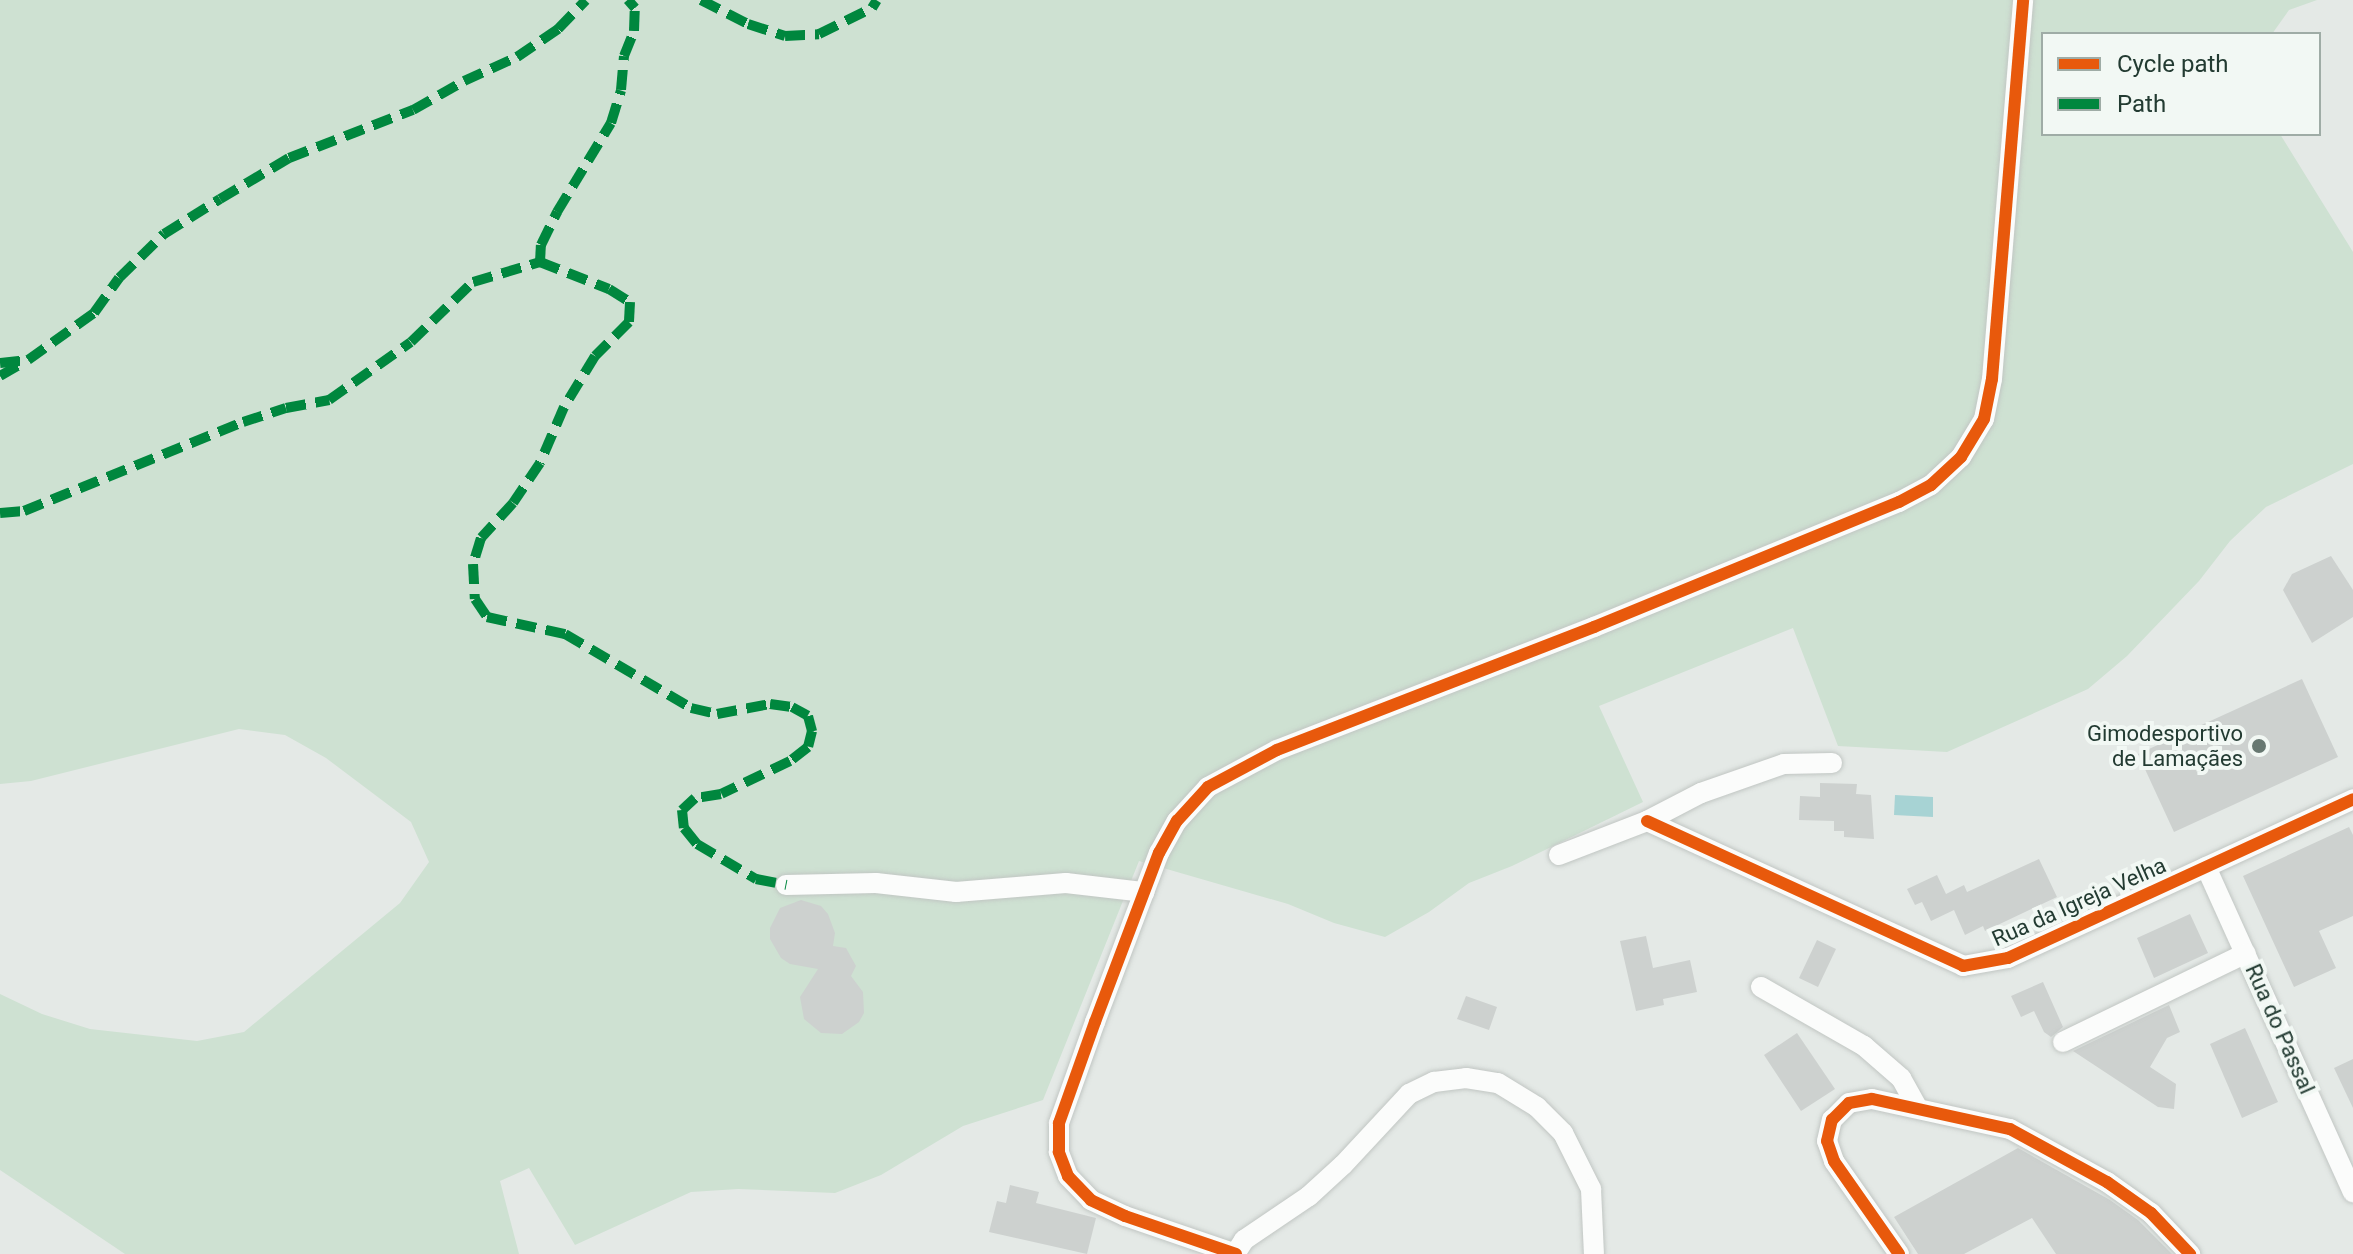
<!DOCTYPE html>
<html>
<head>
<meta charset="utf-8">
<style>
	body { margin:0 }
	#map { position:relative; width:2353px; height:1254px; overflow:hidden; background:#e4e9e6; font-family:Roboto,sans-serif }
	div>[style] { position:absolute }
	.green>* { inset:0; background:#cee1d2 }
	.water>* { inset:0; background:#a7d3d4 }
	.building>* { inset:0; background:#cdd1cf }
	.roads { filter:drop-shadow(0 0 2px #c1c6c3) drop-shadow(0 0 2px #c1c6c3) }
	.minor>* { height:20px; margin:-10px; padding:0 10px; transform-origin:10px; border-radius:10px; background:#fbfcfb }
	.quiet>* { height:10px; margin-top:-5px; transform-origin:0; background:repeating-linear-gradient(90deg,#00873e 0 20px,transparent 0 30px) }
	.cycleway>* { height:12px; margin:-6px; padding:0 6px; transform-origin:6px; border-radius:6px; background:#e8590c }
	.dots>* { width:22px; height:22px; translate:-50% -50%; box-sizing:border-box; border:4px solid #f2f8f4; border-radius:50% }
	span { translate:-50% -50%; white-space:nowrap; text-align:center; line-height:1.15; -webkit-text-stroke:8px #f2f8f4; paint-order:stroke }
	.poi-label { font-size:22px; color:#233b32 }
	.right { translate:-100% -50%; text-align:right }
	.street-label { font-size:22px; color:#233b32 }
	.legend { position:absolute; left:2041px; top:32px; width:280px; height:104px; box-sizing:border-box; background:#f2f8f4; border:2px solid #9faca6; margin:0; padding:10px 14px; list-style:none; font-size:24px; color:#233b32 }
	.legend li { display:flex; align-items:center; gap:16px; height:40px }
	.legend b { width:40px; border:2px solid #9faca6 }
</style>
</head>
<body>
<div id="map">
	<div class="green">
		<div style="clip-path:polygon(0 0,2317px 0,2289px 10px,2272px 34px,2043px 34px,2043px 134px,2280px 134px,2353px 252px,2353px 464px,2266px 507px,2230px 541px,2199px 581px,2127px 656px,2088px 689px,1947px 752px,1838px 746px,1793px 628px,1599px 706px,1643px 802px,1512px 866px,1469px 883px,1429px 912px,1385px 937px,1334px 923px,1288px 904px,1139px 861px,1043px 1100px,963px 1126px,881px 1175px,835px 1193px,738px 1189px,691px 1192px,575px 1245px,529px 1168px,500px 1181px,519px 1254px,125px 1254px,0 1170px,0 994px,42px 1014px,90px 1029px,197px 1041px,244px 1032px,400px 903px,429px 862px,411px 822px,326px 758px,285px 735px,239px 729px,31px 781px,0 784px)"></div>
	</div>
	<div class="water">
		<div style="clip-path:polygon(1895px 795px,1933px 797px,1933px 817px,1894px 815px)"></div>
	</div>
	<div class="building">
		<div style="clip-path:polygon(2331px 556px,2353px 590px,2353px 617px,2312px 643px,2283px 590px,2292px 574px)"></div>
		<div style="clip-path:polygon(2302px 679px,2338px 757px,2174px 832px,2138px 754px)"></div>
		<div style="clip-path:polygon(1820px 783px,1857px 784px,1856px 794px,1871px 795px,1874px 839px,1844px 837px,1844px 831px,1834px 831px,1834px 821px,1799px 820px,1800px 796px,1820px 797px)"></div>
		<div style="clip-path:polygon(2349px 827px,2353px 835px,2353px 916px,2319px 931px,2336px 968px,2294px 987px,2243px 876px)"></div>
		<div style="clip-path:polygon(2039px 859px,2057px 897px,1985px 931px,1983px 926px,1965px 935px,1954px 910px,1931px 921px,1922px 902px,1915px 905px,1907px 889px,1937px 875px,1946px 894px,1964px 885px,1967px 892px)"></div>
		<div style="clip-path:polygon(801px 900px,821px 906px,828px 914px,835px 933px,833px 946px,846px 948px,856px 966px,851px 976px,863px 992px,864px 1013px,859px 1022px,842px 1034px,821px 1033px,804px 1019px,800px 997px,818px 969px,790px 964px,781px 958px,770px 939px,770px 928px,780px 908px)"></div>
		<div style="clip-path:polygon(2190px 914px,2208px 953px,2154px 978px,2137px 938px)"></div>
		<div style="clip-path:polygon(1646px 936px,1653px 968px,1690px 960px,1697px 992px,1663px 999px,1664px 1005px,1636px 1011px,1620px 941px)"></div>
		<div style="clip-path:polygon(1817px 940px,1836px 949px,1818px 987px,1799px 978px)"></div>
		<div style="clip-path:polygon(2043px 982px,2063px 1027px,2051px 1037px,2044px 1032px,2034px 1011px,2021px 1017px,2011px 996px)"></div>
		<div style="clip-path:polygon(1466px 996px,1497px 1007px,1489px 1030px,1457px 1019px)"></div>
		<div style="clip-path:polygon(2169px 1005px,2180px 1032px,2167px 1038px,2150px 1067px,2176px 1084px,2174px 1109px,2158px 1107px,2073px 1051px)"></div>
		<div style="clip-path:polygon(2245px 1028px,2278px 1102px,2242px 1118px,2210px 1044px)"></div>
		<div style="clip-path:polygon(1797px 1033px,1835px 1089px,1801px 1111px,1764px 1055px)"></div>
		<div style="clip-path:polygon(2353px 1059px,2353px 1108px,2334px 1068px)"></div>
		<div style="clip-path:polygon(2018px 1148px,2110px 1200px,2138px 1220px,2172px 1254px,2056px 1254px,2032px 1218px,1964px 1254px,1918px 1254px,1894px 1217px)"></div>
		<div style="clip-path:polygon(1010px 1185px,1039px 1192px,1036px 1203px,1096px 1218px,1087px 1254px,989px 1232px,997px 1201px,1006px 1203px)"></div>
	</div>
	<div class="roads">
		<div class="minor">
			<div style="left:1647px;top:821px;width:348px;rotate:24.6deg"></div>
			<div style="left:1963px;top:966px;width:46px;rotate:-10.1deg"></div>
			<div style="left:2008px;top:958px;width:380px;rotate:-24.7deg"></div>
			<div style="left:1559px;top:855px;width:94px;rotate:-21.1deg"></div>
			<div style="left:1647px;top:821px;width:61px;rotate:-27.4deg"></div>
			<div style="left:1701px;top:793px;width:88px;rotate:-19.3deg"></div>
			<div style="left:1784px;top:764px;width:48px;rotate:-1.2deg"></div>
			<div style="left:2206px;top:867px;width:357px;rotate:65.7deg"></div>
			<div style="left:786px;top:885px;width:90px;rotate:-1.3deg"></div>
			<div style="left:876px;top:883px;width:81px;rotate:6.4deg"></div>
			<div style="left:956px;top:892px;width:110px;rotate:-4.7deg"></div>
			<div style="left:1066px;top:883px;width:79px;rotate:6.6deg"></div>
			<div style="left:1761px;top:987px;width:119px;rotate:29.8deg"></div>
			<div style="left:1864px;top:1046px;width:49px;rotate:40.9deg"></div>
			<div style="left:1901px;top:1078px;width:33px;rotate:61deg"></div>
			<div style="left:2063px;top:1042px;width:203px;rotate:-25.9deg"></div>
			<div style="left:1235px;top:1254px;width:17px;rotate:-57deg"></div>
			<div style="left:1244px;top:1240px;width:78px;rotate:-34.1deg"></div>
			<div style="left:1309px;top:1196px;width:46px;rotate:-42.4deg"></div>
			<div style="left:1343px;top:1165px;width:97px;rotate:-47.1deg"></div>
			<div style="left:1409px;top:1094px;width:28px;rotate:-26deg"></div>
			<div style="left:1434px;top:1082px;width:32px;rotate:-7deg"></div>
			<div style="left:1466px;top:1078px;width:32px;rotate:9deg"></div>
			<div style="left:1498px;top:1083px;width:46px;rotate:31.6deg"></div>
			<div style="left:1537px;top:1107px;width:37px;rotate:45deg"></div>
			<div style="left:1563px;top:1133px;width:63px;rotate:63.4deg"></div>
			<div style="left:1591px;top:1189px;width:65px;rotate:87.4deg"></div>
			<div style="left:1236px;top:1254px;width:117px;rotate:-161.1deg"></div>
			<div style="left:1125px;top:1216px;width:38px;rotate:-155deg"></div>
			<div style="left:1091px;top:1200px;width:33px;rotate:-134deg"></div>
			<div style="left:1068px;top:1176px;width:26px;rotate:-111deg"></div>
			<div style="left:1059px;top:1152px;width:29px;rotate:-90deg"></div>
			<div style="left:1059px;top:1123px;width:107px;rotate:-70.4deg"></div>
			<div style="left:1095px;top:1022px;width:181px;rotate:-69.3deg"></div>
			<div style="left:1159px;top:853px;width:37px;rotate:-61deg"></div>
			<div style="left:1177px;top:821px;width:46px;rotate:-47.6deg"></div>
			<div style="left:1208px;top:787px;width:78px;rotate:-28.2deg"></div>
			<div style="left:1277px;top:750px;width:340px;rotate:-21.2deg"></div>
			<div style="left:1594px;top:627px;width:330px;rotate:-22.3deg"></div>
			<div style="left:1899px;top:502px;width:36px;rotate:-28deg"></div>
			<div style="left:1931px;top:485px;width:41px;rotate:-43deg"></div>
			<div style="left:1961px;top:457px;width:44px;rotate:-58.8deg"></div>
			<div style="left:1984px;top:419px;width:41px;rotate:-78.7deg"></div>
			<div style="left:1992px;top:379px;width:380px;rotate:-85.3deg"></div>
			<div style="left:1899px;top:1254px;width:113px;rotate:-125deg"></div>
			<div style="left:1834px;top:1161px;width:21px;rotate:-109deg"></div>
			<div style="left:1827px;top:1141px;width:22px;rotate:-77deg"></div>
			<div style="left:1832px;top:1120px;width:24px;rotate:-45deg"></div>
			<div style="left:1849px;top:1103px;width:23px;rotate:-10deg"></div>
			<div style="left:1872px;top:1099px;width:141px;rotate:12.3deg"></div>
			<div style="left:2010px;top:1129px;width:111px;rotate:28.7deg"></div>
			<div style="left:2107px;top:1182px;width:54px;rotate:35.2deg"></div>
			<div style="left:2151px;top:1213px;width:57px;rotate:46.4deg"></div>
		</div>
	</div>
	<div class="quiet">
		<div style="left:701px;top:0;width:53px;rotate:27.1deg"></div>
		<div style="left:748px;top:24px;width:39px;rotate:18deg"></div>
		<div style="left:785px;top:36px;width:34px;rotate:-3deg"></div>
		<div style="left:819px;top:34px;width:59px;rotate:-26.1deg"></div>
		<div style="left:872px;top:8px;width:9px;rotate:-58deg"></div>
		<div style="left:540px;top:262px;width:17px;rotate:-87deg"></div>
		<div style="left:541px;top:245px;width:37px;rotate:-64deg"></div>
		<div style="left:557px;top:212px;width:104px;rotate:-58.8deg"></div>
		<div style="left:611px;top:123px;width:34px;rotate:-73deg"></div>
		<div style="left:621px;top:90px;width:34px;rotate:-85deg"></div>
		<div style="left:624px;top:56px;width:27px;rotate:-68deg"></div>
		<div style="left:634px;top:31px;width:23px;rotate:-88deg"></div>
		<div style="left:635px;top:8px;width:11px;rotate:-131deg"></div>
		<div style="left:0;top:363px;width:28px;rotate:-6deg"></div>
		<div style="left:28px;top:360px;width:81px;rotate:-35.5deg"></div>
		<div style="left:94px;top:313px;width:43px;rotate:-54.5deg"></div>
		<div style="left:119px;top:278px;width:63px;rotate:-44.4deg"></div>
		<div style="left:164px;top:234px;width:66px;rotate:-32deg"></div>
		<div style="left:220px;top:199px;width:80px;rotate:-30.7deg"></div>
		<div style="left:289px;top:158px;width:133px;rotate:-21.2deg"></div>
		<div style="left:413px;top:110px;width:59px;rotate:-29.6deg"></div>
		<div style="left:464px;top:81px;width:58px;rotate:-24.4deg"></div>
		<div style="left:517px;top:57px;width:50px;rotate:-34.3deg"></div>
		<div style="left:558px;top:29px;width:40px;rotate:-46deg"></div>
		<div style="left:0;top:376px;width:24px;rotate:-30deg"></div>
		<div style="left:0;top:513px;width:24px;rotate:-5deg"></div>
		<div style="left:24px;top:511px;width:236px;rotate:-22.1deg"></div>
		<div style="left:243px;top:422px;width:45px;rotate:-18deg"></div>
		<div style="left:286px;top:408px;width:44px;rotate:-10.5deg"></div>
		<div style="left:329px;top:400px;width:100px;rotate:-35.3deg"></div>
		<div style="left:411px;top:342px;width:86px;rotate:-44.1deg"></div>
		<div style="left:473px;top:282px;width:70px;rotate:-16.6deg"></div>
		<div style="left:540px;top:262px;width:74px;rotate:21.4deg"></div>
		<div style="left:609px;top:289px;width:25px;rotate:32deg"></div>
		<div style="left:630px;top:302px;width:20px;rotate:93deg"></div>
		<div style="left:629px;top:322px;width:48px;rotate:135deg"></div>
		<div style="left:595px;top:356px;width:60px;rotate:121.3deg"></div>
		<div style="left:564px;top:407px;width:61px;rotate:113.2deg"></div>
		<div style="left:540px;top:463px;width:48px;rotate:124deg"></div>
		<div style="left:513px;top:503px;width:47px;rotate:132.4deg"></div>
		<div style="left:481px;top:538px;width:27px;rotate:107deg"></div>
		<div style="left:473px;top:564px;width:35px;rotate:87deg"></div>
		<div style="left:475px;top:599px;width:22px;rotate:56deg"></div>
		<div style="left:487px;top:617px;width:80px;rotate:12.3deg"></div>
		<div style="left:565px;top:634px;width:146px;rotate:30.4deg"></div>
		<div style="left:691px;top:708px;width:27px;rotate:13deg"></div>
		<div style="left:717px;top:714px;width:54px;rotate:-10.7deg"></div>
		<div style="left:770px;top:704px;width:22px;rotate:8deg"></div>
		<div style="left:792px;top:707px;width:18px;rotate:29deg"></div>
		<div style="left:808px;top:716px;width:16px;rotate:75deg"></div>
		<div style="left:812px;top:731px;width:16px;rotate:104deg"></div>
		<div style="left:808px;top:747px;width:23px;rotate:142deg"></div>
		<div style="left:790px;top:761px;width:76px;rotate:154.4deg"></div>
		<div style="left:721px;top:794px;width:26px;rotate:171deg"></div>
		<div style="left:695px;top:798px;width:18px;rotate:137deg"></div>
		<div style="left:682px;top:810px;width:18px;rotate:84deg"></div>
		<div style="left:684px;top:828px;width:21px;rotate:51deg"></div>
		<div style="left:697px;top:844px;width:69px;rotate:30.7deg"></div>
		<div style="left:756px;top:879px;width:31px;rotate:11deg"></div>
	</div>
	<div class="cycleway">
		<div style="left:1647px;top:821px;width:348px;rotate:24.6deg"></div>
		<div style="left:1963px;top:966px;width:46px;rotate:-10.1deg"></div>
		<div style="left:2008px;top:958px;width:380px;rotate:-24.7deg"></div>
		<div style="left:1236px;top:1254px;width:117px;rotate:-161.1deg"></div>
		<div style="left:1125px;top:1216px;width:38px;rotate:-155deg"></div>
		<div style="left:1091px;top:1200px;width:33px;rotate:-134deg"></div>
		<div style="left:1068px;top:1176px;width:26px;rotate:-111deg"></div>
		<div style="left:1059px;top:1152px;width:29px;rotate:-90deg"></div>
		<div style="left:1059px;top:1123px;width:107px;rotate:-70.4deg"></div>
		<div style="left:1095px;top:1022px;width:181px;rotate:-69.3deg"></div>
		<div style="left:1159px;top:853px;width:37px;rotate:-61deg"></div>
		<div style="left:1177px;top:821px;width:46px;rotate:-47.6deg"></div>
		<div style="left:1208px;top:787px;width:78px;rotate:-28.2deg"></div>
		<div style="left:1277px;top:750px;width:340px;rotate:-21.2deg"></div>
		<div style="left:1594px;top:627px;width:330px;rotate:-22.3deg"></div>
		<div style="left:1899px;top:502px;width:36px;rotate:-28deg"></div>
		<div style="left:1931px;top:485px;width:41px;rotate:-43deg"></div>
		<div style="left:1961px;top:457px;width:44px;rotate:-58.8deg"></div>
		<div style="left:1984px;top:419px;width:41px;rotate:-78.7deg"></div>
		<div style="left:1992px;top:379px;width:380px;rotate:-85.3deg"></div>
		<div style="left:1899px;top:1254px;width:113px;rotate:-125deg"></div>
		<div style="left:1834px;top:1161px;width:21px;rotate:-109deg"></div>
		<div style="left:1827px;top:1141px;width:22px;rotate:-77deg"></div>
		<div style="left:1832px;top:1120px;width:24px;rotate:-45deg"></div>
		<div style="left:1849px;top:1103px;width:23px;rotate:-10deg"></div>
		<div style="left:1872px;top:1099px;width:141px;rotate:12.3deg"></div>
		<div style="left:2010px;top:1129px;width:111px;rotate:28.7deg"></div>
		<div style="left:2107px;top:1182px;width:54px;rotate:35.2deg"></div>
		<div style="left:2151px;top:1213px;width:57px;rotate:46.4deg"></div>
	</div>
	<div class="dots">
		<div style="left:2259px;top:746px;background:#677871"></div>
	</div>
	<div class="poi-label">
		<span class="right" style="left:2243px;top:746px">Gimodesportivo<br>de Lamaçães</span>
	</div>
	<div class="street-label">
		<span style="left:2079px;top:902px;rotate:-24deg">Rua da Igreja Velha</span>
		<span style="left:2280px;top:1029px;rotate:66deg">Rua do Passal</span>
	</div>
	<ul class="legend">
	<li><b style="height:10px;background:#e8590c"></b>Cycle path</li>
	<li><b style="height:10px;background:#00873e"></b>Path</li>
	</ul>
</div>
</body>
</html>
